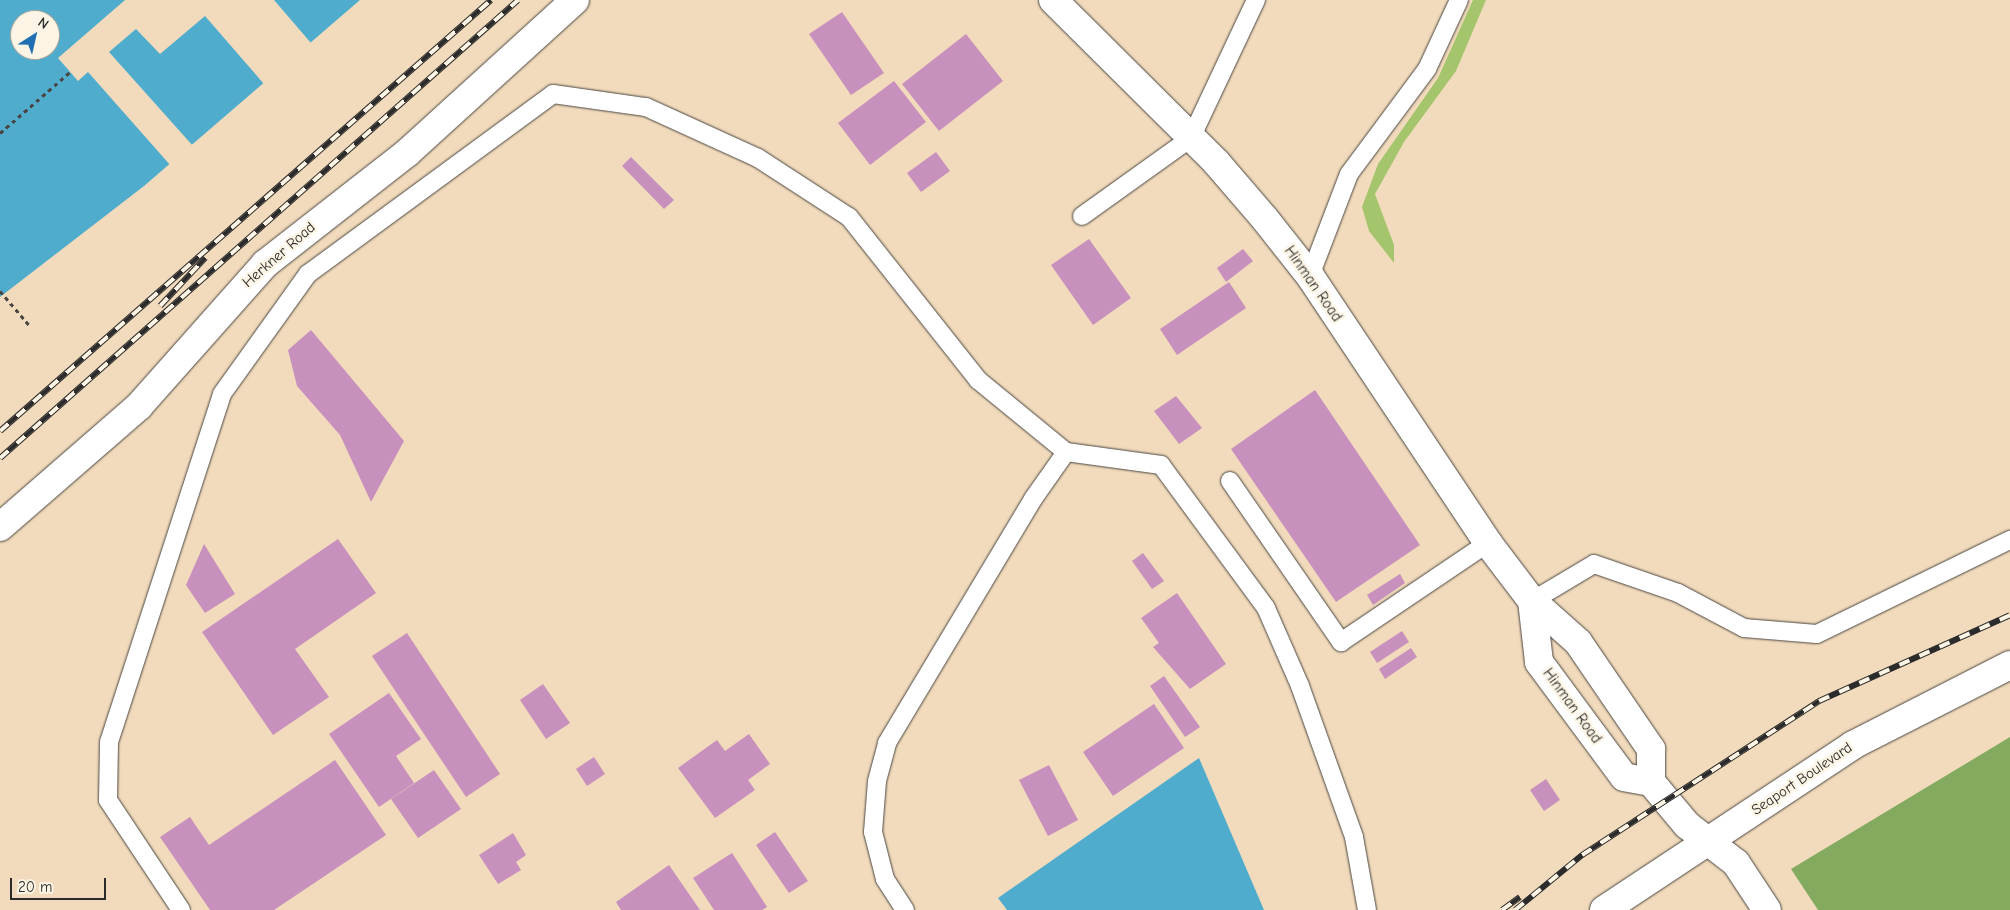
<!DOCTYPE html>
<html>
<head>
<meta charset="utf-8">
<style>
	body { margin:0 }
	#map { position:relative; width:2010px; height:910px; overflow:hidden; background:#f2dbbc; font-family:"Comic Neue",sans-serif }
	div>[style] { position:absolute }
	.green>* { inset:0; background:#a5c56d }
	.forest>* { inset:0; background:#84aa60 }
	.water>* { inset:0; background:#4faccd }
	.pier>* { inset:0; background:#f2dbbc }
	.building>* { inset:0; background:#c890bc }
	.path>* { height:3px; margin-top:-1.5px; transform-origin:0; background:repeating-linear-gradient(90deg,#494541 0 4px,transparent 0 8px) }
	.roads { filter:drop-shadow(0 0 1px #494541) drop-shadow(0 0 1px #494541) }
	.service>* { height:18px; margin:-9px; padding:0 9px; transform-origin:9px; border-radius:9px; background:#fff }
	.minor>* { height:28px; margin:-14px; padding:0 14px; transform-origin:14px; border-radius:14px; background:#fff }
	.rail>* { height:5.5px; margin-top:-2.75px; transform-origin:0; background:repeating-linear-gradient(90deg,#fcf5e5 0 11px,#2b2b2b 0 22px); box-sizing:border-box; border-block:1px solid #2b2b2b }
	span { translate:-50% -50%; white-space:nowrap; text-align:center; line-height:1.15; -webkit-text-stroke:5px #fcf5e5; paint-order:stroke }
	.street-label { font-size:15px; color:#2b2b2b }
	.north { position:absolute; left:10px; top:10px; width:50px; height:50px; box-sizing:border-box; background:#fcf5e5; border:1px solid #a8a49b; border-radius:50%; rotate:35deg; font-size:14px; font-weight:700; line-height:20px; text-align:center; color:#2b2b2b }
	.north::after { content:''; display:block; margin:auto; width:18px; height:22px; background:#1f6fb2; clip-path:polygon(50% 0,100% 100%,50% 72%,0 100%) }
	.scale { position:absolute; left:10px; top:878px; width:96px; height:22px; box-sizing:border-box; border:2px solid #2b2b2b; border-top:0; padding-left:6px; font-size:15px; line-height:18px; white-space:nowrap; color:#2b2b2b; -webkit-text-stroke:4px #fcf5e5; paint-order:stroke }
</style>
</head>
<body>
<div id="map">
	<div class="green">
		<div style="clip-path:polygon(1473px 0,1486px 0,1456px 71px,1404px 142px,1375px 194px,1394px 245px,1394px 263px,1369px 231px,1362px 207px,1378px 164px,1438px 78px)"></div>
	</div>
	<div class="forest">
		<div style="clip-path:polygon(2010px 737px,2010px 910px,1818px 910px,1791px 869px)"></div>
	</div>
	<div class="water">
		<div style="clip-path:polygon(evenodd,0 0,360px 0,144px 186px,0 297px,0 0,20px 20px,50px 20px,50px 50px,20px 50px,20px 20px)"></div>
		<div style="clip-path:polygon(1199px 758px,1264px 910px,1007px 910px,998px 898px)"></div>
	</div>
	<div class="pier">
		<div style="clip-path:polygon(125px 0,274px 0,311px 43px,264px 84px,205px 16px,160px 54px,136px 29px,109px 52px,193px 146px,171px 166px,88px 72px,78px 81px,58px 58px)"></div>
	</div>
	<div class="building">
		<div style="clip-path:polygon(842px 12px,884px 73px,851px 95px,809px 34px)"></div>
		<div style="clip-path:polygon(966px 34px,1003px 81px,939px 131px,902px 84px)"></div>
		<div style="clip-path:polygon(894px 81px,926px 122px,870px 165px,838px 123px)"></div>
		<div style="clip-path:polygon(936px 152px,950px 171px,921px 192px,907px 173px)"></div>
		<div style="clip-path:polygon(631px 157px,674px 200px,664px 209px,622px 166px)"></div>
		<div style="clip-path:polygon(1089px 239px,1131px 298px,1093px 325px,1051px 265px)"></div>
		<div style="clip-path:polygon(1243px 249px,1253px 261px,1226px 282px,1217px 268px)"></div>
		<div style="clip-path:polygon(1229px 282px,1246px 308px,1177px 355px,1160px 329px)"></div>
		<div style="clip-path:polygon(311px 330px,404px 441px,371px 502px,340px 435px,297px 386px,288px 350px)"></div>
		<div style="clip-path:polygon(1315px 390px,1420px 545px,1336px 602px,1231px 449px)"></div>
		<div style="clip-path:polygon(1176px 396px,1202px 428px,1179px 444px,1154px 411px)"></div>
		<div style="clip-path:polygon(338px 539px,376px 593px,295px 649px,329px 697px,273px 735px,202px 632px)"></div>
		<div style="clip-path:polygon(204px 544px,235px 594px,205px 613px,186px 585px)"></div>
		<div style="clip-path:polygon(1143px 553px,1164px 581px,1152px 589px,1132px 561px)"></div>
		<div style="clip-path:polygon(1400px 574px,1405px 583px,1373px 605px,1367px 595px)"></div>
		<div style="clip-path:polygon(1177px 593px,1226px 664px,1190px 689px,1153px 647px,1159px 643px,1141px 618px)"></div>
		<div style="clip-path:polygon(1402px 631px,1409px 642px,1377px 663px,1370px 652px)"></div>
		<div style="clip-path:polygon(407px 633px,500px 774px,466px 797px,372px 656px)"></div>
		<div style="clip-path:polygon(1411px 648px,1417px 657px,1385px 679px,1379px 669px)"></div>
		<div style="clip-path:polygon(1164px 676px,1200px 727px,1185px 737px,1150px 686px)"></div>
		<div style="clip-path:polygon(543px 684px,570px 723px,546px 739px,520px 700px)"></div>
		<div style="clip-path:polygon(389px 693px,421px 739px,396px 756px,414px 783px,379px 807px,329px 734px)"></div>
		<div style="clip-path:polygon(1154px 704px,1184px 748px,1113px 796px,1083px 752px)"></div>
		<div style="clip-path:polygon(749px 734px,770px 764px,748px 780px,755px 790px,715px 818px,678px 768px,717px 740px,725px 751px)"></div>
		<div style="clip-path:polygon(594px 757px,605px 774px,587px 786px,576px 769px)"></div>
		<div style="clip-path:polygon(335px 760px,386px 835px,274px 910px,210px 910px,160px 837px,190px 817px,209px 845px)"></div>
		<div style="clip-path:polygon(1049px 765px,1078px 820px,1048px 836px,1019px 780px)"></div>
		<div style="clip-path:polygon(434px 770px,461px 809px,418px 838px,391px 799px)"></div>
		<div style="clip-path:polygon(1546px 779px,1560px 800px,1544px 811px,1530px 790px)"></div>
		<div style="clip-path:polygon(775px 832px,808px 881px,789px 893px,756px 845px)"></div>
		<div style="clip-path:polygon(513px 833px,526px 855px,516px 862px,521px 870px,498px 884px,479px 855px)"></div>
		<div style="clip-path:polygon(732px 853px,767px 907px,762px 910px,714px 910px,693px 878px)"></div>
		<div style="clip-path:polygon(669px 865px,700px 910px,621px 910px,616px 902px)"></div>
	</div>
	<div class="path">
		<div style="left:0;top:133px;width:93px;rotate:-41.1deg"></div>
		<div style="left:0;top:291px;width:46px;rotate:49.4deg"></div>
	</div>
	<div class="roads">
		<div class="service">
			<div style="left:1082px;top:216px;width:134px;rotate:-35.6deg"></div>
			<div style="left:1191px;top:138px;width:153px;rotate:-64.8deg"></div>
			<div style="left:1310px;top:276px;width:109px;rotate:-69.1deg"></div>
			<div style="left:1349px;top:174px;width:131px;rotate:-53.4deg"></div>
			<div style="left:1427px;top:69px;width:76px;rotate:-65.1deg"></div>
			<div style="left:1230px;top:481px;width:196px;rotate:55.4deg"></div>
			<div style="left:1341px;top:642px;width:177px;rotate:-34deg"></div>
			<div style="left:1532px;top:601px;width:72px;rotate:-30.8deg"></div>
			<div style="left:1594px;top:564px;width:89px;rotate:19deg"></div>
			<div style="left:1678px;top:593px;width:75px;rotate:27.9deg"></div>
			<div style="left:1744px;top:628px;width:73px;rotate:4.7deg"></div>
			<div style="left:1817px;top:634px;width:215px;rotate:-26deg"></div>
			<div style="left:181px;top:910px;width:132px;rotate:-123.6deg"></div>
			<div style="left:108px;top:800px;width:58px;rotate:-89deg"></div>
			<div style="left:109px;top:742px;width:366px;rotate:-72deg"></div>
			<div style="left:222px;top:394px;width:148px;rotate:-54.4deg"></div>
			<div style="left:308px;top:274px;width:304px;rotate:-36.3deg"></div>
			<div style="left:553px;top:94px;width:94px;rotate:8deg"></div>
			<div style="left:646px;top:107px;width:123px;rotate:24.5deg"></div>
			<div style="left:758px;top:158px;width:108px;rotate:33deg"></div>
			<div style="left:849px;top:217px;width:208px;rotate:51.6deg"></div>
			<div style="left:978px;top:380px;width:114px;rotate:39.3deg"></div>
			<div style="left:905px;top:910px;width:37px;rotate:-123deg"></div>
			<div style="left:885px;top:879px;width:49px;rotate:-104.3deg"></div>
			<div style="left:873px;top:832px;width:51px;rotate:-85.5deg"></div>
			<div style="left:877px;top:781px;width:39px;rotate:-75deg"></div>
			<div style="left:887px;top:743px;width:284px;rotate:-59.1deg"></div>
			<div style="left:1033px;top:499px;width:57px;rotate:-54.9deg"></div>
			<div style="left:1066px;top:452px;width:96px;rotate:7.8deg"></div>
			<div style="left:1161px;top:465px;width:177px;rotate:53.7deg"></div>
			<div style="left:1266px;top:608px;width:85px;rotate:66.4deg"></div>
			<div style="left:1300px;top:686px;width:160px;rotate:70.3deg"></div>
			<div style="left:1354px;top:837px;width:74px;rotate:79.9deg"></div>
		</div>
		<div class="minor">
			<div style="left:1053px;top:0;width:230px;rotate:44.8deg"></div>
			<div style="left:1216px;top:162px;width:75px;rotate:49.3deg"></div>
			<div style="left:1265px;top:219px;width:73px;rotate:51.7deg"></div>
			<div style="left:1310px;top:276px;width:321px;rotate:56.3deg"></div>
			<div style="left:1488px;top:543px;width:73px;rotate:52.8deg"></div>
			<div style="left:0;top:527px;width:184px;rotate:-41deg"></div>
			<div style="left:139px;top:406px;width:190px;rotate:-48.4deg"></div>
			<div style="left:265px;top:264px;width:180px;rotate:-38deg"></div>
			<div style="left:407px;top:153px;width:227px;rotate:-42.3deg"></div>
			<div style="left:1651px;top:782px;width:27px;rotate:-170deg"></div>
			<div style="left:1624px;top:777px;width:143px;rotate:-126.5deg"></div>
			<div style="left:1539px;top:662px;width:61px;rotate:-96.5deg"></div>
			<div style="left:1532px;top:601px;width:62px;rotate:41.7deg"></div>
			<div style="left:1578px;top:642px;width:130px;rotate:55.7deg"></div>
			<div style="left:1651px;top:749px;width:33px;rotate:90deg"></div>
			<div style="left:1651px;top:782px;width:56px;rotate:50.1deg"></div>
			<div style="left:1687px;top:825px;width:62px;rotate:37.8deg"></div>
			<div style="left:1736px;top:863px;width:56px;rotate:56.6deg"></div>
			<div style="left:1604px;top:910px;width:299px;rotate:-33.5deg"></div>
			<div style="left:1853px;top:745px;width:176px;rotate:-27deg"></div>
		</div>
	</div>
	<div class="rail">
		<div style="left:160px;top:306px;width:66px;rotate:-46.8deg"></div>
		<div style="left:0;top:431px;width:653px;rotate:-41.28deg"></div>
		<div style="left:0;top:458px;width:691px;rotate:-41.48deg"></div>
		<div style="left:1502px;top:910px;width:22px;rotate:-36deg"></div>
		<div style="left:1515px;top:910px;width:87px;rotate:-39.4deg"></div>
		<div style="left:1582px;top:855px;width:283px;rotate:-33deg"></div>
		<div style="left:1819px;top:701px;width:209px;rotate:-24.2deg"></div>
	</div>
	<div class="street-label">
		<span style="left:279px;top:255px;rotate:-41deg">Herkner Road</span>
		<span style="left:1313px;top:284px;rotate:55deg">Hinman Road</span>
		<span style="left:1572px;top:706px;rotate:54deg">Hinman Road</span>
		<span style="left:1802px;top:779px;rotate:-34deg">Seaport Boulevard</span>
	</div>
	<div class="north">N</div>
	<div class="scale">20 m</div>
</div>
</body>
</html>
